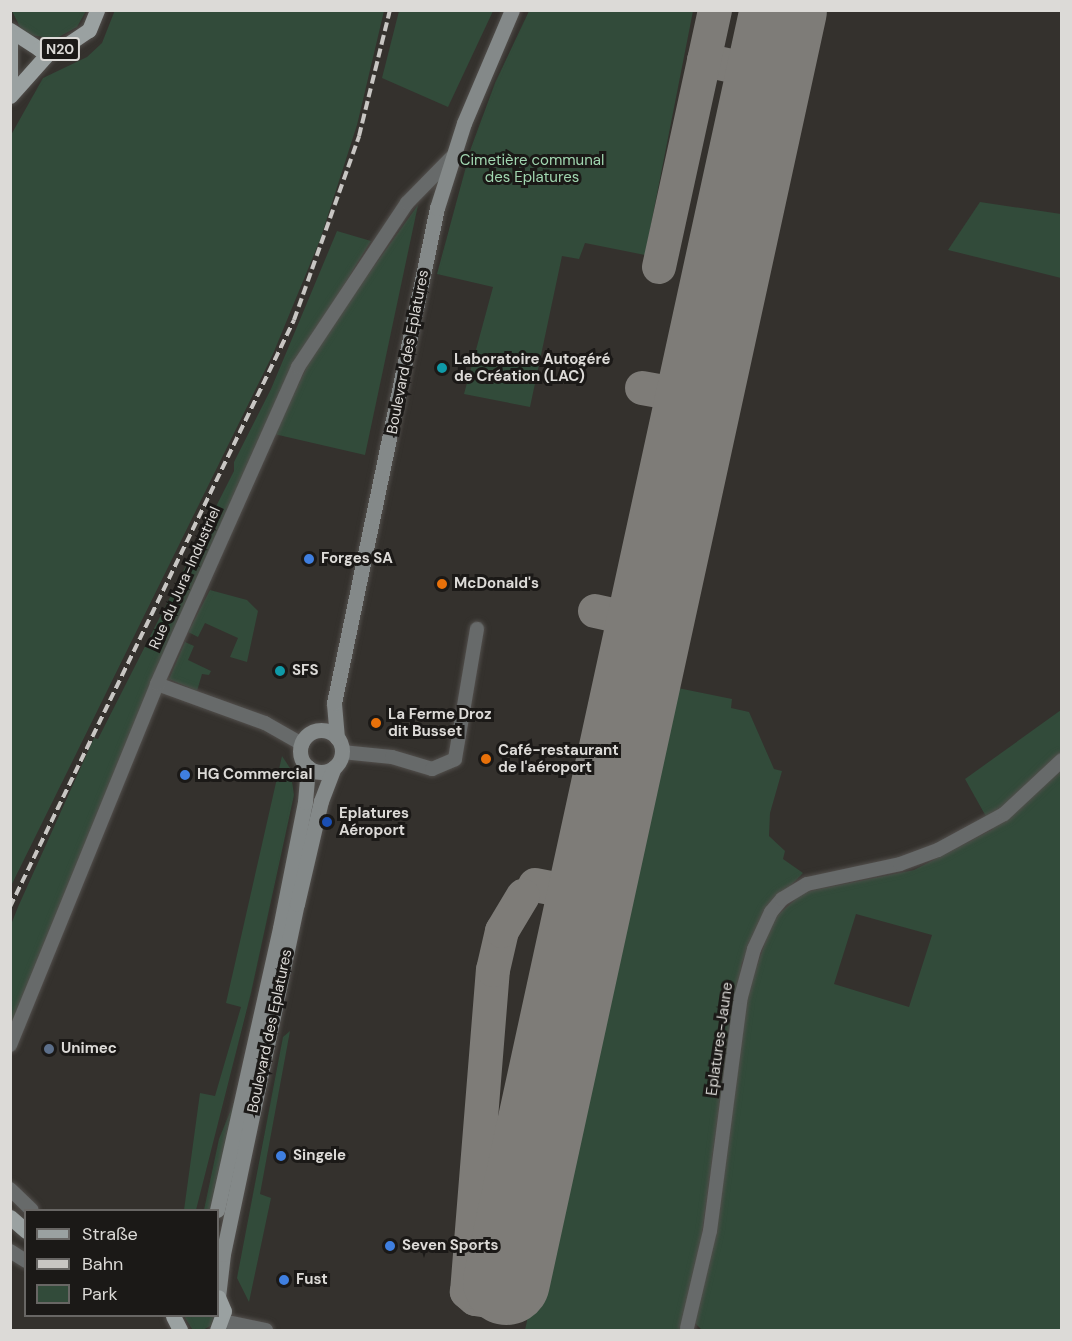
<!DOCTYPE html>
<html>
<head>
<meta charset="utf-8">
<style>
	body { margin:0 }
	#map { position:relative; width:1072px; height:1341px; overflow:hidden; background:#34312d; font-family:"DM Sans",sans-serif }
	div>[style] { position:absolute }
	.green>* { inset:0; background:#324b3a }
	.taxiway>* { height:34px; margin:-17px; padding:0 17px; transform-origin:17px; border-radius:17px; background:#7e7c78 }
	.runway>* { height:87px; margin:-43.5px; padding:0 43.5px; transform-origin:43.5px; border-radius:43.5px; background:#7e7c78 }
	.roads { filter:drop-shadow(0 0 2px #524f4c) drop-shadow(0 0 2px #524f4c) }
	.minor>* { height:14px; margin:-7px; padding:0 7px; transform-origin:7px; border-radius:7px; background:#676a6a }
	.secondary>* { height:15px; margin:-7.5px; padding:0 7.5px; transform-origin:7.5px; border-radius:7.5px; background:#848989 }
	.secondary>.ring { margin:-7.5px; padding:0; box-sizing:content-box; background:none; border:15px solid #848989; border-radius:50% }
	.primary>* { height:15px; margin:-7.5px; padding:0 7.5px; transform-origin:7.5px; border-radius:7.5px; background:#9aa1a1 }
	.rail>* { height:4px; margin-top:-2px; transform-origin:0; background:repeating-linear-gradient(90deg,#c8c6c3 0 9px,transparent 0 13.5px) }
	.dots>* { width:16px; height:16px; translate:-50% -50%; box-sizing:border-box; border:3px solid #1b1917; border-radius:50% }
	span { translate:-50% -50%; white-space:nowrap; text-align:center; line-height:1.15; -webkit-text-stroke:6px #1b1917; paint-order:stroke }
	.shield-label span { padding:2px 4px; background:#1b1917; border:2px solid; border-radius:4px; -webkit-text-stroke-width:0 }
	.shield-label { font-size:14px; color:#dcdad7; font-weight:700 }
	.park-label { font-size:15px; color:#a1d6b0 }
	.street-label { font-size:15px; color:#dcdad7 }
	.poi-label { font-size:15px; color:#dcdad7; font-weight:700 }
	.left { translate:0 -50%; text-align:left }
	.frame { position:absolute; inset:0; border:12px solid #dcdad7; pointer-events:none }
	.legend { position:absolute; left:24px; top:1209px; width:195px; height:108px; box-sizing:border-box; background:#1b1917; border:2px solid #686664; margin:0; padding:8px 10px; list-style:none; font-size:18px; color:#dcdad7 }
	.legend li { display:flex; align-items:center; gap:12px; height:30px }
	.legend b { width:30px; border:2px solid #686664 }
</style>
</head>
<body>
<div id="map">
	<div class="green">
		<div style="clip-path:polygon(115px 10px,384px 11px,357px 125px,320px 240px,273px 354px,11px 886px,11px 135px,43px 78px,87px 57px,102px 43px)"></div>
		<div style="clip-path:polygon(12px 11px,86px 11px,77px 27px,55px 39px,30px 35px,20px 27px)"></div>
		<div style="clip-path:polygon(399px 11px,493px 11px,448px 107px,382px 78px)"></div>
		<div style="clip-path:polygon(529px 11px,693px 11px,645px 255px,585px 243px,579px 259px,562px 256px,530px 407px,464px 394px,493px 287px,437px 274px,471px 148px,495px 83px)"></div>
		<div style="clip-path:polygon(980px 202px,1061px 214px,1061px 278px,948px 250px)"></div>
		<div style="clip-path:polygon(418px 205px,365px 455px,274px 434px,318px 344px)"></div>
		<div style="clip-path:polygon(337px 231px,371px 241px,293px 368px,11px 1031px,10px 927px,18px 907px,94px 738px,98px 739px,234px 471px,234px 462px,271px 389px)"></div>
		<div style="clip-path:polygon(210px 590px,247px 600px,258px 611px,247px 662px,230px 657px,238px 638px,205px 623px,198px 637px,188px 632px)"></div>
		<div style="clip-path:polygon(185px 642px,194px 646px,188px 660px,211px 671px,209px 675px,202px 674px,197px 691px,169px 679px)"></div>
		<div style="clip-path:polygon(668px 686px,732px 699px,731px 708px,749px 712px,774px 769px,782px 771px,770px 813px,769px 836px,785px 851px,783px 859px,803px 873px,763px 914px,742px 963px,729px 1033px,700px 1249px,680px 1330px,525px 1330px)"></div>
		<div style="clip-path:polygon(evenodd,1061px 710px,1061px 1330px,702px 1330px,695px 1323px,746px 998px,773px 919px,804px 892px,914px 870px,993px 829px,965px 779px,1061px 710px,856px 914px,932px 935px,909px 1007px,834px 984px,856px 914px)"></div>
		<div style="clip-path:polygon(282px 756px,290px 768px,294px 795px,251px 993px,196px 1210px,184px 1210px,200px 1093px,215px 1096px,241px 1007px,226px 1003px)"></div>
		<div style="clip-path:polygon(290px 1031px,260px 1194px,271px 1198px,249px 1302px,237px 1278px,283px 1037px)"></div>
		<div style="clip-path:polygon(237px 1095px,213px 1210px,204px 1210px,219px 1139px)"></div>
		<div style="clip-path:polygon(184px 1316px,216px 1316px,212px 1325px,203px 1330px,192px 1329px)"></div>
	</div>
	<div class="taxiway">
		<div style="left:704px;top:60px;width:66px;rotate:12.2deg"></div>
		<div style="left:659px;top:267px;width:263px;rotate:-77.7deg"></div>
		<div style="left:642px;top:388px;width:57px;rotate:10.1deg"></div>
		<div style="left:595px;top:611px;width:55px;rotate:12.5deg"></div>
		<div style="left:535px;top:885px;width:53px;rotate:10.9deg"></div>
		<div style="left:506px;top:1281px;width:24px;rotate:118deg"></div>
		<div style="left:495px;top:1302px;width:20px;rotate:-171deg"></div>
		<div style="left:475px;top:1299px;width:11px;rotate:-139deg"></div>
		<div style="left:467px;top:1292px;width:323px;rotate:-85.4deg"></div>
		<div style="left:493px;top:970px;width:40px;rotate:-77deg"></div>
		<div style="left:502px;top:931px;width:41px;rotate:-59deg"></div>
	</div>
	<div class="runway">
		<div style="left:506px;top:1281px;width:1301px;rotate:-77.71deg"></div>
	</div>
	<div class="roads">
		<div class="minor">
			<div style="left:157px;top:684px;width:115px;rotate:19.9deg"></div>
			<div style="left:265px;top:723px;width:43px;rotate:29.6deg"></div>
			<div style="left:342px;top:752px;width:50px;rotate:5.7deg"></div>
			<div style="left:392px;top:757px;width:42px;rotate:16.7deg"></div>
			<div style="left:432px;top:769px;width:25px;rotate:-23deg"></div>
			<div style="left:455px;top:759px;width:132px;rotate:-80.4deg"></div>
			<div style="left:10px;top:1045px;width:390px;rotate:-67.8deg"></div>
			<div style="left:157px;top:684px;width:347px;rotate:-66deg"></div>
			<div style="left:298px;top:367px;width:197px;rotate:-56.4deg"></div>
			<div style="left:407px;top:203px;width:63px;rotate:-45.6deg"></div>
			<div style="left:10px;top:1189px;width:30px;rotate:44deg"></div>
			<div style="left:10px;top:1251px;width:19px;rotate:32deg"></div>
			<div style="left:223px;top:1321px;width:44px;rotate:11.8deg"></div>
			<div style="left:687px;top:1328px;width:100px;rotate:-76.7deg"></div>
			<div style="left:710px;top:1231px;width:236px;rotate:-82.5deg"></div>
			<div style="left:741px;top:997px;width:50px;rotate:-74.8deg"></div>
			<div style="left:754px;top:949px;width:41px;rotate:-65.3deg"></div>
			<div style="left:771px;top:912px;width:17px;rotate:-50deg"></div>
			<div style="left:782px;top:899px;width:29px;rotate:-31deg"></div>
			<div style="left:807px;top:884px;width:95px;rotate:-12.1deg"></div>
			<div style="left:900px;top:864px;width:40px;rotate:-20.2deg"></div>
			<div style="left:938px;top:850px;width:75px;rotate:-28.6deg"></div>
			<div style="left:1004px;top:814px;width:79px;rotate:-43deg"></div>
		</div>
		<div class="secondary">
			<div class="ring" style="left:300px;top:730px;width:27px;height:27px"></div>
			<div style="left:337px;top:738px;width:35px;rotate:-95deg"></div>
			<div style="left:334px;top:703px;width:506px;rotate:-78.25deg"></div>
			<div style="left:437px;top:208px;width:89px;rotate:-72.4deg"></div>
			<div style="left:464px;top:123px;width:123px;rotate:-67deg"></div>
			<div style="left:217px;top:1210px;width:289px;rotate:-77.4deg"></div>
			<div style="left:280px;top:928px;width:128px;rotate:-78.8deg"></div>
			<div style="left:305px;top:802px;width:35px;rotate:-85deg"></div>
			<div style="left:218px;top:1297px;width:43px;rotate:-83.4deg"></div>
			<div style="left:223px;top:1254px;width:358px;rotate:-78.1deg"></div>
			<div style="left:297px;top:904px;width:106px;rotate:-76.9deg"></div>
			<div style="left:321px;top:801px;width:36px;rotate:-69deg"></div>
		</div>
		<div class="primary">
			<div style="left:10px;top:30px;width:35px;rotate:33deg"></div>
			<div style="left:39px;top:49px;width:23px;rotate:-2deg"></div>
			<div style="left:62px;top:48px;width:32px;rotate:-34deg"></div>
			<div style="left:89px;top:30px;width:22px;rotate:-68deg"></div>
			<div style="left:10px;top:36px;width:46px;rotate:90deg"></div>
			<div style="left:10px;top:96px;width:62px;rotate:-48.3deg"></div>
			<div style="left:10px;top:1217px;width:21px;rotate:41deg"></div>
			<div style="left:173px;top:1316px;width:16px;rotate:63deg"></div>
			<div style="left:217px;top:1330px;width:20px;rotate:-70deg"></div>
			<div style="left:224px;top:1311px;width:15px;rotate:-113deg"></div>
		</div>
	</div>
	<div class="rail">
		<div style="left:10px;top:907px;width:652px;rotate:-64.18deg"></div>
		<div style="left:294px;top:320px;width:195px;rotate:-70.5deg"></div>
		<div style="left:359px;top:136px;width:130px;rotate:-76.2deg"></div>
	</div>
	<div class="dots">
		<div style="left:442px;top:368px;background:#0f9aa8"></div>
		<div style="left:309px;top:559px;background:#3f7fe0"></div>
		<div style="left:442px;top:584px;background:#e8710a"></div>
		<div style="left:280px;top:671px;background:#0f9aa8"></div>
		<div style="left:376px;top:723px;background:#e8710a"></div>
		<div style="left:486px;top:759px;background:#e8710a"></div>
		<div style="left:185px;top:775px;background:#3f7fe0"></div>
		<div style="left:327px;top:822px;background:#1a4fb4"></div>
		<div style="left:49px;top:1049px;background:#5c6f8a"></div>
		<div style="left:281px;top:1156px;background:#3f7fe0"></div>
		<div style="left:390px;top:1246px;background:#3f7fe0"></div>
		<div style="left:284px;top:1280px;background:#3f7fe0"></div>
	</div>
	<div class="shield-label">
		<span style="left:60px;top:49px">N20</span>
	</div>
	<div class="park-label">
		<span style="left:532px;top:169px">Cimetière communal<br>des Eplatures</span>
	</div>
	<div class="street-label">
		<span style="left:408px;top:352px;rotate:-79deg">Boulevard des Eplatures</span>
		<span style="left:185px;top:578px;rotate:-66deg">Rue du Jura-Industriel</span>
		<span style="left:270px;top:1031px;rotate:-78deg">Boulevard des Eplatures</span>
		<span style="left:720px;top:1039px;rotate:-82deg">Eplatures-Jaune</span>
	</div>
	<div class="poi-label">
		<span class="left" style="left:454px;top:368px">Laboratoire Autogéré<br>de Création (LAC)</span>
		<span class="left" style="left:321px;top:559px">Forges SA</span>
		<span class="left" style="left:454px;top:584px">McDonald's</span>
		<span class="left" style="left:292px;top:671px">SFS</span>
		<span class="left" style="left:388px;top:723px">La Ferme Droz<br>dit Busset</span>
		<span class="left" style="left:498px;top:759px">Café-restaurant<br>de l'aéroport</span>
		<span class="left" style="left:197px;top:775px">HG Commercial</span>
		<span class="left" style="left:339px;top:822px">Eplatures<br>Aéroport</span>
		<span class="left" style="left:61px;top:1049px">Unimec</span>
		<span class="left" style="left:293px;top:1156px">Singele</span>
		<span class="left" style="left:402px;top:1246px">Seven Sports</span>
		<span class="left" style="left:296px;top:1280px">Fust</span>
	</div>
	<div class="frame"></div>
	<ul class="legend">
	<li><b style="height:8px;background:#9aa1a1"></b>Straße</li>
	<li><b style="height:8px;background:#c8c6c3"></b>Bahn</li>
	<li><b style="height:16px;background:#324b3a"></b>Park</li>
	</ul>
</div>
</body>
</html>
